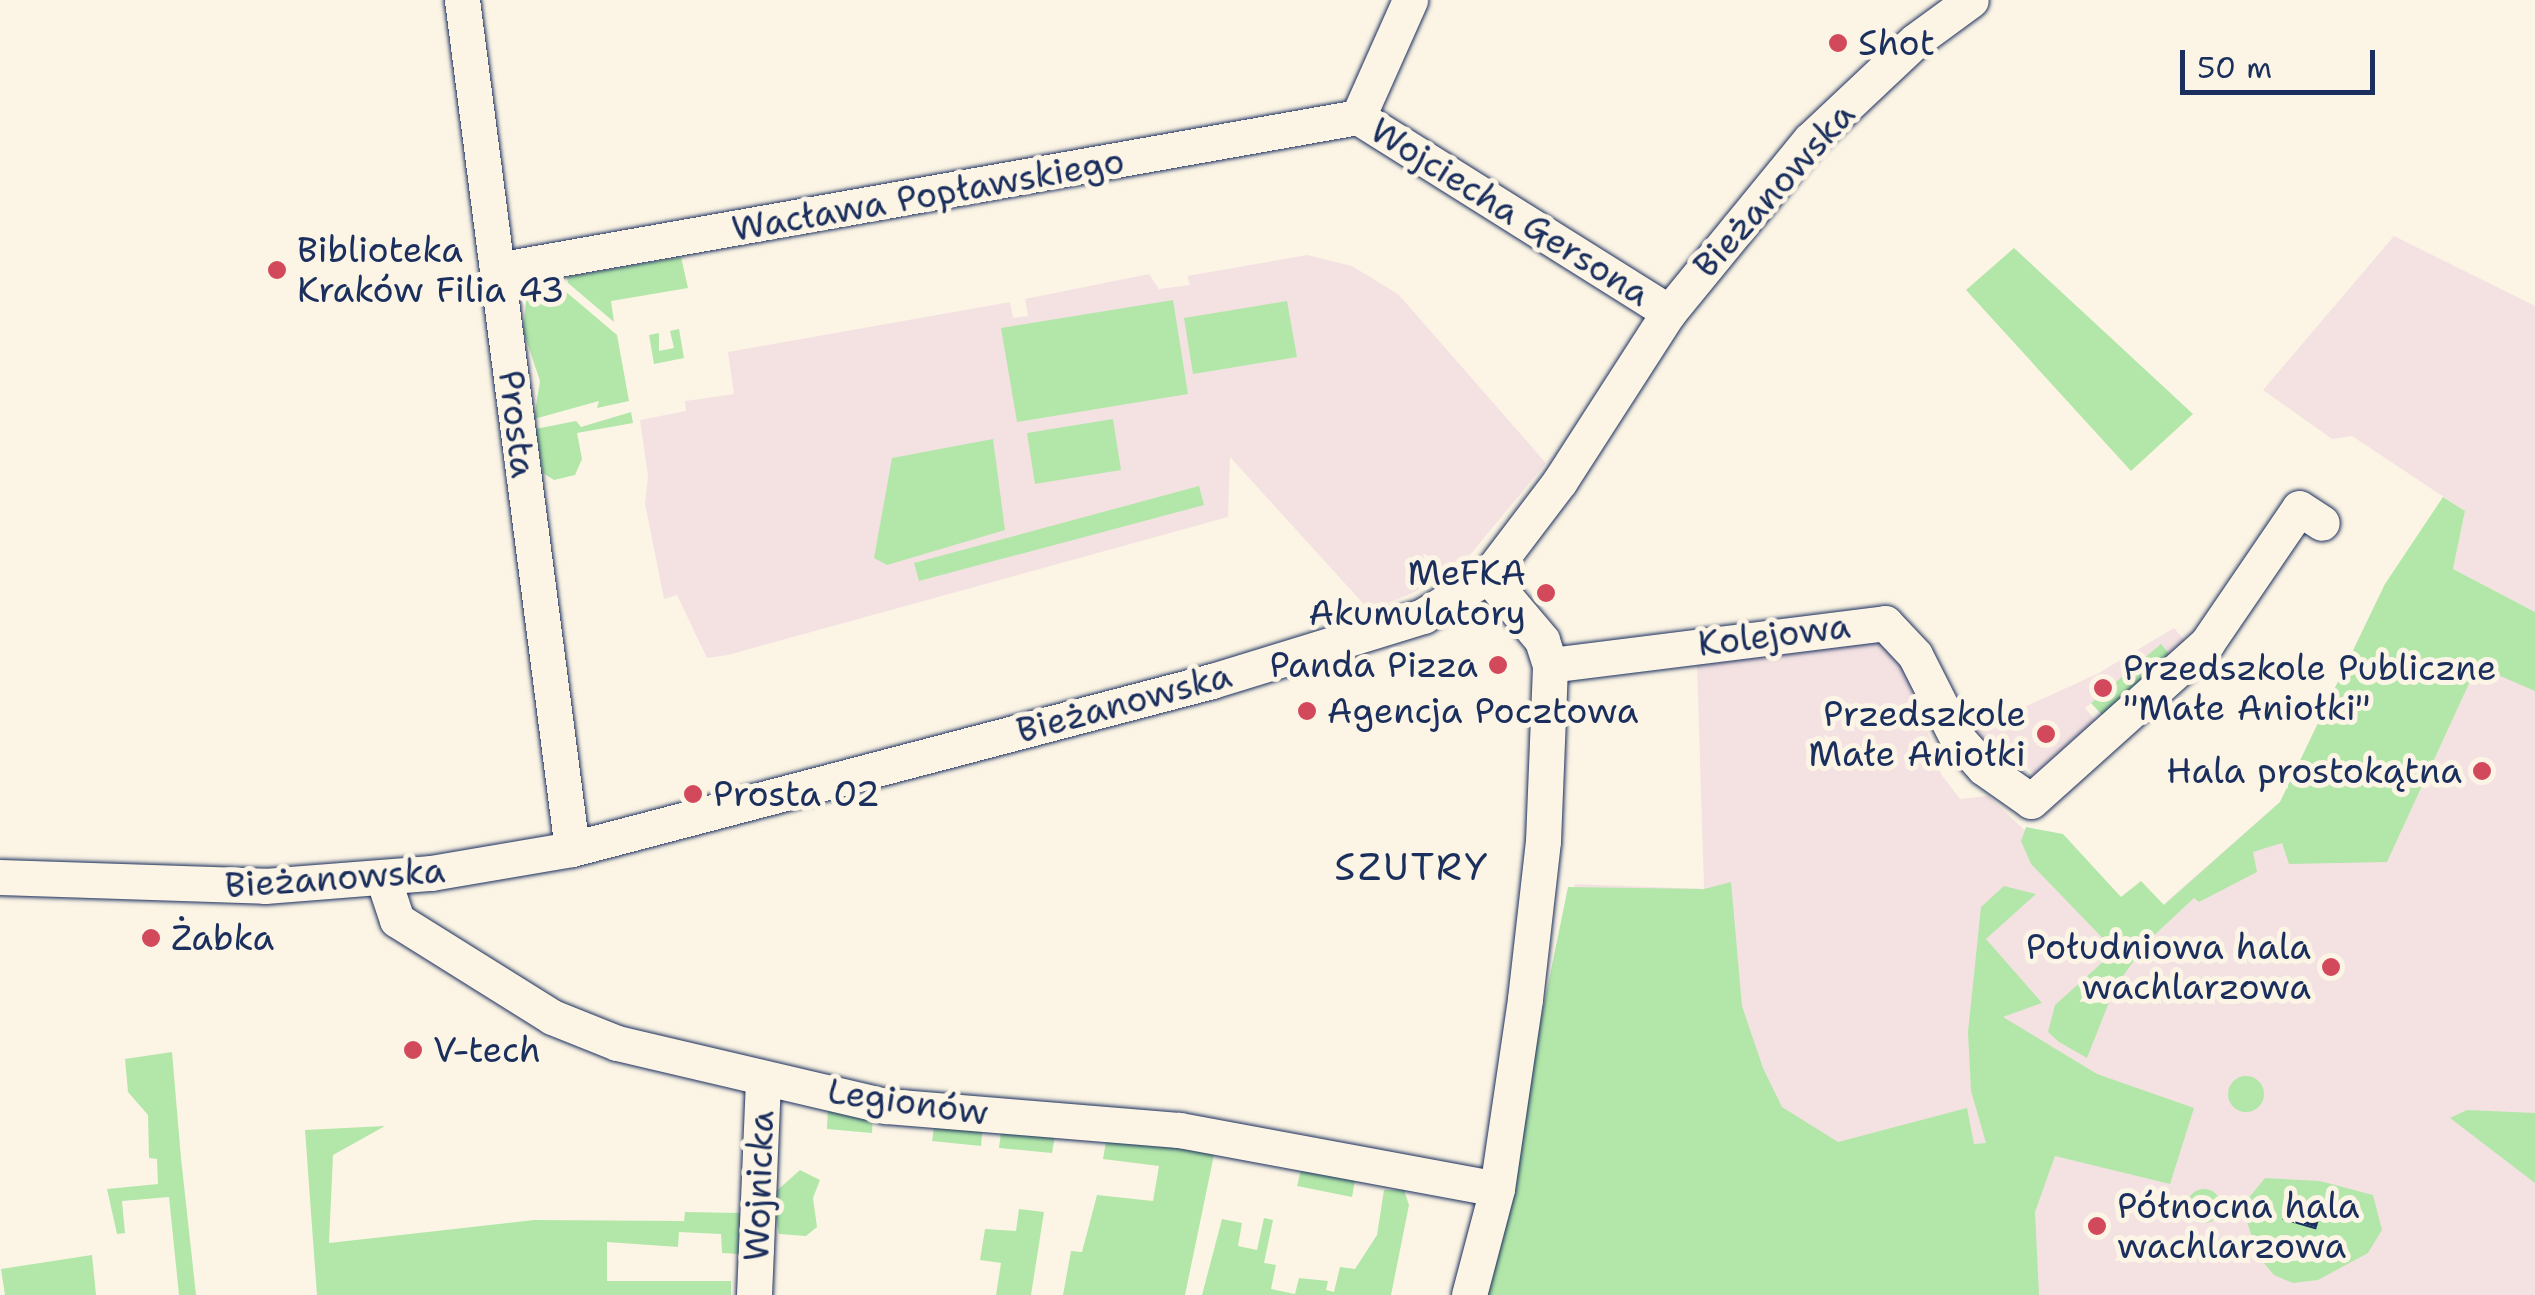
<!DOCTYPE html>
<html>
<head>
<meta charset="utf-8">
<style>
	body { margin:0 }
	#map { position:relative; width:2535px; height:1295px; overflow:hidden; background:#fcf5e5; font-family:"Shantell Sans",sans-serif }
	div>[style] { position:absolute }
	.built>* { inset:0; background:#f4e2e2 }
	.green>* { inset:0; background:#b2e7a9 }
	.round { border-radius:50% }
	.roads { filter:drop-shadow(0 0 2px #1b2f5e) drop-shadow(0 0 2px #1b2f5e) }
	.minor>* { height:35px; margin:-17.5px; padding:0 17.5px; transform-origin:17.5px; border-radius:17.5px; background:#fcf5e5 }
	.rail>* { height:11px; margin-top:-5.5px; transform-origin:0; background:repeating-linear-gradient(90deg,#fcf5e5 0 22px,#1b2f5e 0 44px); box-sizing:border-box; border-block:2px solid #1b2f5e }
	.dots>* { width:28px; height:28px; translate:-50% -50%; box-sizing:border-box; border:5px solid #fcf5e5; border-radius:50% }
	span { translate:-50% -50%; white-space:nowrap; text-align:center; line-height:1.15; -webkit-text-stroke:10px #fcf5e5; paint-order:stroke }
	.poi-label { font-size:35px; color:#1b2f5e }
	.left { translate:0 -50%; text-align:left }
	.right { translate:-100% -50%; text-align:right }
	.street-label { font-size:35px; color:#1b2f5e }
	.neighbourhood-label { font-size:38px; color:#1b2f5e; letter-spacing:2.5px }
	.scale { position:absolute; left:2180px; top:50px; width:195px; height:45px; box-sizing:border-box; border:5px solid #1b2f5e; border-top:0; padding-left:12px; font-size:30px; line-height:35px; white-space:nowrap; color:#1b2f5e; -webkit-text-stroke:8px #fcf5e5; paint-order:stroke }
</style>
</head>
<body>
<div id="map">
	<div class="built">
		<div style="clip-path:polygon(2394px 236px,2535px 306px,2535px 612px,2453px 569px,2465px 511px,2352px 436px,2332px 439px,2263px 390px)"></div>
		<div style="clip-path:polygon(1307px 255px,1352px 266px,1398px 294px,1546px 463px,1469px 556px,1413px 593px,1369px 610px,1230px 457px,1228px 517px,728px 655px,707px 658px,677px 595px,664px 599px,645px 504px,648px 476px,640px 420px,686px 411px,685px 401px,734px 394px,728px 352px,1010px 302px,1013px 318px,1028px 316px,1025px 299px,1149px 274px,1159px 289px,1190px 285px,1187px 276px)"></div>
		<div style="clip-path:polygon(2385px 584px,2535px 659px,2535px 1295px,1482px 1295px,1575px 884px,1704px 889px,1697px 664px,1878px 634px,1904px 658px,1941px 774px,1960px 799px,1988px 796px,2133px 931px,2280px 802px)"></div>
		<div style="clip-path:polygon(2174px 628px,2190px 647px,2105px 718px,2091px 703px,2085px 708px,2095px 720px,2034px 774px,2026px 766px,2020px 770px,2002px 750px,1993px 757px,1971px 731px,2097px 674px)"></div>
	</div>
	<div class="green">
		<div style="clip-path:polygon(2014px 248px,2193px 414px,2131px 471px,1966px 290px)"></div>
		<div style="clip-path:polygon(681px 257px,688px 288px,611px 301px,614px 322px,568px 283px,567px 277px)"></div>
		<div style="clip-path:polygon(552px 280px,617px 335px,629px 401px,597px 408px,599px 401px,534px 419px,540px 381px,523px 330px,527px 293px)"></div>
		<div style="clip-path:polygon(1173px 300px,1188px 394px,1017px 422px,1001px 328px)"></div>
		<div style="clip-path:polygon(1287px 301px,1297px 357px,1193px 374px,1184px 318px)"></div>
		<div style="clip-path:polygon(679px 329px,684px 358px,654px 364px,649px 335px,659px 333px,659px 351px,674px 348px,670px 331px)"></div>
		<div style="clip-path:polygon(631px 412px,633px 423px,577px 433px,582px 459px,575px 475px,554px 480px,543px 473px,535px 429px,576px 421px,581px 427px)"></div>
		<div style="clip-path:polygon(1113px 419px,1121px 470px,1035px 484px,1027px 433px)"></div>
		<div style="clip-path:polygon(993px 439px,1005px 530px,887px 565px,874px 558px,892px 458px)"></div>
		<div style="clip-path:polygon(1199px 486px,1204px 505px,919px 581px,914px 563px)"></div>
		<div style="clip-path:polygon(2443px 497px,2465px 511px,2453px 569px,2535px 612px,2535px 691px,2477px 666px,2387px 862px,2289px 864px,2282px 843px,2253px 852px,2257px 872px,2199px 902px,2194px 898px,2148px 941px,2115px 987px,2087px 1058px,2059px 1042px,2048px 1032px,2055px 1005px,2115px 951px,2031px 864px,2021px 841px,2026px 827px,2063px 834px,2121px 897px,2141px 881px,2164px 905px,2280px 802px,2385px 584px)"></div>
		<div style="clip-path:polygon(2161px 644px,2170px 655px,2105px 718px,2091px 703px)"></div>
		<div style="clip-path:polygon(1731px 882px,1742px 1006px,1763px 1068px,1782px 1107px,1838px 1142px,1967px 1108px,1974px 1144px,1986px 1143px,1971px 1091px,1968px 1032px,1981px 907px,2004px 886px,2036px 894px,1986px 939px,2042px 1003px,2003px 1017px,2097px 1074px,2194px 1108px,2170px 1184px,2055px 1156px,2035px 1212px,2039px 1295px,1469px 1295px,1538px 1034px,1568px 887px,1704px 889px)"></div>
		<div style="clip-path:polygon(172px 1052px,181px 1158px,196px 1295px,179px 1295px,169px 1197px,122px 1201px,125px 1233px,117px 1234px,107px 1189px,158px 1184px,157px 1159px,149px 1158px,148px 1115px,128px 1092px,125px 1059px)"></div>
		<div class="round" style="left:2228px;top:1076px;width:36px;height:36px"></div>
		<div style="clip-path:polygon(828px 1106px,873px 1115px,872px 1133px,827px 1129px)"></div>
		<div style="clip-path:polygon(2467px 1110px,2535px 1113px,2535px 1183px,2450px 1118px)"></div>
		<div style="clip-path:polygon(935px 1121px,983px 1124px,981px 1146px,932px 1141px)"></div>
		<div style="clip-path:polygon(1002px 1125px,1056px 1130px,1052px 1153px,999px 1148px)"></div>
		<div style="clip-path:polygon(385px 1126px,333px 1155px,329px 1243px,534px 1220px,684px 1221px,685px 1212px,741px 1213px,740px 1254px,722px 1253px,721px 1234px,679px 1232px,678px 1247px,607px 1242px,607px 1281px,731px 1281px,731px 1295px,317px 1295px,305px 1130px)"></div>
		<div style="clip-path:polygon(1107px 1136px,1215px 1150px,1185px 1295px,1063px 1295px,1071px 1251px,1082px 1252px,1097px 1195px,1153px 1201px,1159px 1166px,1103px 1159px)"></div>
		<div style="clip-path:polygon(1302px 1165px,1356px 1175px,1352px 1197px,1297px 1186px)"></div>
		<div style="clip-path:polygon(800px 1170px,820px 1180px,813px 1198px,817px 1227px,806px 1236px,779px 1234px,772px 1195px)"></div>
		<div style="clip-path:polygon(2265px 1178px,2320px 1181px,2373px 1195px,2382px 1230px,2368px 1253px,2318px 1280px,2293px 1283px,2274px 1275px,2258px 1256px,2242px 1206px)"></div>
		<div class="round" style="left:2187px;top:1189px;width:34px;height:34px"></div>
		<div style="clip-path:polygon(1384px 1190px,1404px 1190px,1409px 1205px,1391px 1295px,1202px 1295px,1222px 1219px,1242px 1223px,1238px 1246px,1257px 1250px,1264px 1218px,1273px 1220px,1264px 1263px,1276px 1265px,1271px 1289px,1295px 1294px,1299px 1278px,1328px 1281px,1326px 1290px,1334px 1292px,1340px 1267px,1355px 1269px,1377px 1235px)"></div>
		<div style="clip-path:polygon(1019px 1209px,1044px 1212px,1031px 1295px,996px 1295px,1001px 1263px,980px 1260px,985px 1229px,1016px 1231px)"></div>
		<div style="clip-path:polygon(92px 1255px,96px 1295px,5px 1295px,1px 1269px)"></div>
	</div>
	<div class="roads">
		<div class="minor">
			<div style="left:462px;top:0;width:856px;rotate:82.62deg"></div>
			<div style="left:1358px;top:117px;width:367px;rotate:32.1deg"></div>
			<div style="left:1358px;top:117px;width:128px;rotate:-66deg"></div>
			<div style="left:497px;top:270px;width:874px;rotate:-10.08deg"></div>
			<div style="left:1550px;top:665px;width:338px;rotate:-7.1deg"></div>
			<div style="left:1885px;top:623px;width:44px;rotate:46.8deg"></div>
			<div style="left:1915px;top:655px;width:93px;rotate:63.2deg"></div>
			<div style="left:1957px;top:738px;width:40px;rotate:48deg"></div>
			<div style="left:1984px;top:768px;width:57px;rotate:35.1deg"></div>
			<div style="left:2031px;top:801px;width:237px;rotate:-41.9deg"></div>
			<div style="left:2207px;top:643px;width:163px;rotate:-55.7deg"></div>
			<div style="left:2299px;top:508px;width:27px;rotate:33deg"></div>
			<div style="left:0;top:877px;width:265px;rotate:1.9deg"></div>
			<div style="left:265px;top:886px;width:167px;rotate:-4.5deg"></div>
			<div style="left:431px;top:873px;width:143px;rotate:-9.7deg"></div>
			<div style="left:572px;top:849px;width:662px;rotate:-14.71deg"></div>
			<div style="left:1212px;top:681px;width:221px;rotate:-17.1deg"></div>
			<div style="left:1423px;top:616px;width:76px;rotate:-31.6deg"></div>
			<div style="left:1488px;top:576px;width:119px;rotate:-52.8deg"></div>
			<div style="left:1560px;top:481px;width:201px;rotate:-57.2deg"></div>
			<div style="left:1669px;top:312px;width:222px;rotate:-50.7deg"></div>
			<div style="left:1810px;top:140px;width:144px;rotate:-43.3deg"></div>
			<div style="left:1915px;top:41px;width:69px;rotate:-36.2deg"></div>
			<div style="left:383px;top:878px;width:44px;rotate:71.6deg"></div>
			<div style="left:397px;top:920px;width:183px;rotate:32deg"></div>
			<div style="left:552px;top:1017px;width:70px;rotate:21.8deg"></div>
			<div style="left:617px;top:1043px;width:276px;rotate:13.2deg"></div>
			<div style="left:886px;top:1106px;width:294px;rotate:4.7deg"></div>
			<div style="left:1179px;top:1130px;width:323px;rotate:10.5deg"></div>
			<div style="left:754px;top:1295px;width:217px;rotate:-87.6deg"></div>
			<div style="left:1469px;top:1295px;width:110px;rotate:-75.2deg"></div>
			<div style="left:1497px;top:1189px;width:192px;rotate:-81.6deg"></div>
			<div style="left:1525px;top:999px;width:159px;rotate:-83.5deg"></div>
			<div style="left:1543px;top:841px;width:176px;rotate:-87.7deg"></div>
			<div style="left:1550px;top:665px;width:26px;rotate:-108deg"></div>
			<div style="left:1542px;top:640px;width:84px;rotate:-130.2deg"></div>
		</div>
	</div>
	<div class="rail">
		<div style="left:2284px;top:1214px;width:35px;rotate:16deg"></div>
	</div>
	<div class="dots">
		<div style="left:1838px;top:43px;background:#d1495b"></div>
		<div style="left:277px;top:270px;background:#d1495b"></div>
		<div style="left:1546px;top:593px;background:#d1495b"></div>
		<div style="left:1498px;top:665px;background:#d1495b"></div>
		<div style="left:2103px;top:688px;background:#d1495b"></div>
		<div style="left:1307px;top:711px;background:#d1495b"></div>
		<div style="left:2046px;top:734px;background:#d1495b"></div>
		<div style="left:2482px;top:771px;background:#d1495b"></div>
		<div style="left:693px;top:794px;background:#d1495b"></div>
		<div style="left:151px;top:938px;background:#d1495b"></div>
		<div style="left:2331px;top:967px;background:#d1495b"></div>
		<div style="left:413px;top:1050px;background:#d1495b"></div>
		<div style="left:2097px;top:1226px;background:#d1495b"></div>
	</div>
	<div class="poi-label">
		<span class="left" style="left:1858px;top:43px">Shot</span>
		<span class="left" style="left:297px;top:270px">Biblioteka<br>Kraków Filia 43</span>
		<span class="right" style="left:1526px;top:593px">MeFKA<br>Akumulatory</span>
		<span class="right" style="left:1478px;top:665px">Panda Pizza</span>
		<span class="left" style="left:2123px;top:688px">Przedszkole Publiczne<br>"Małe Aniołki"</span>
		<span class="left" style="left:1327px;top:711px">Agencja Pocztowa</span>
		<span class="right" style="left:2026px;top:734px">Przedszkole<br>Małe Aniołki</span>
		<span class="right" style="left:2462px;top:771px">Hala prostokątna</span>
		<span class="left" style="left:713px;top:794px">Prosta 02</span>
		<span class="left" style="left:171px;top:938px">Żabka</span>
		<span class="right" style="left:2311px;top:967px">Południowa hala<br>wachlarzowa</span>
		<span class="left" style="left:433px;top:1050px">V-tech</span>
		<span class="left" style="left:2117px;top:1226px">Północna hala<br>wachlarzowa</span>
	</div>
	<div class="street-label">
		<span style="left:1774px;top:190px;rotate:-48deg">Bieżanowska</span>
		<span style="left:928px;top:195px;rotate:-10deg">Wacława Popławskiego</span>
		<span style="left:1510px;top:212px;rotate:32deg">Wojciecha Gersona</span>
		<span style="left:517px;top:424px;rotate:83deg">Prosta</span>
		<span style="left:1774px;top:635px;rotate:-7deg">Kolejowa</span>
		<span style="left:1124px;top:703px;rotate:-15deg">Bieżanowska</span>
		<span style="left:335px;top:878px;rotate:-4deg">Bieżanowska</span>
		<span style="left:908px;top:1102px;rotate:8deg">Legionów</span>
		<span style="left:759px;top:1186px;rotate:-88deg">Wojnicka</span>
	</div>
	<div class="neighbourhood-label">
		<span style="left:1412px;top:867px">SZUTRY</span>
	</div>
	<div class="scale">50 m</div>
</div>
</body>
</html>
